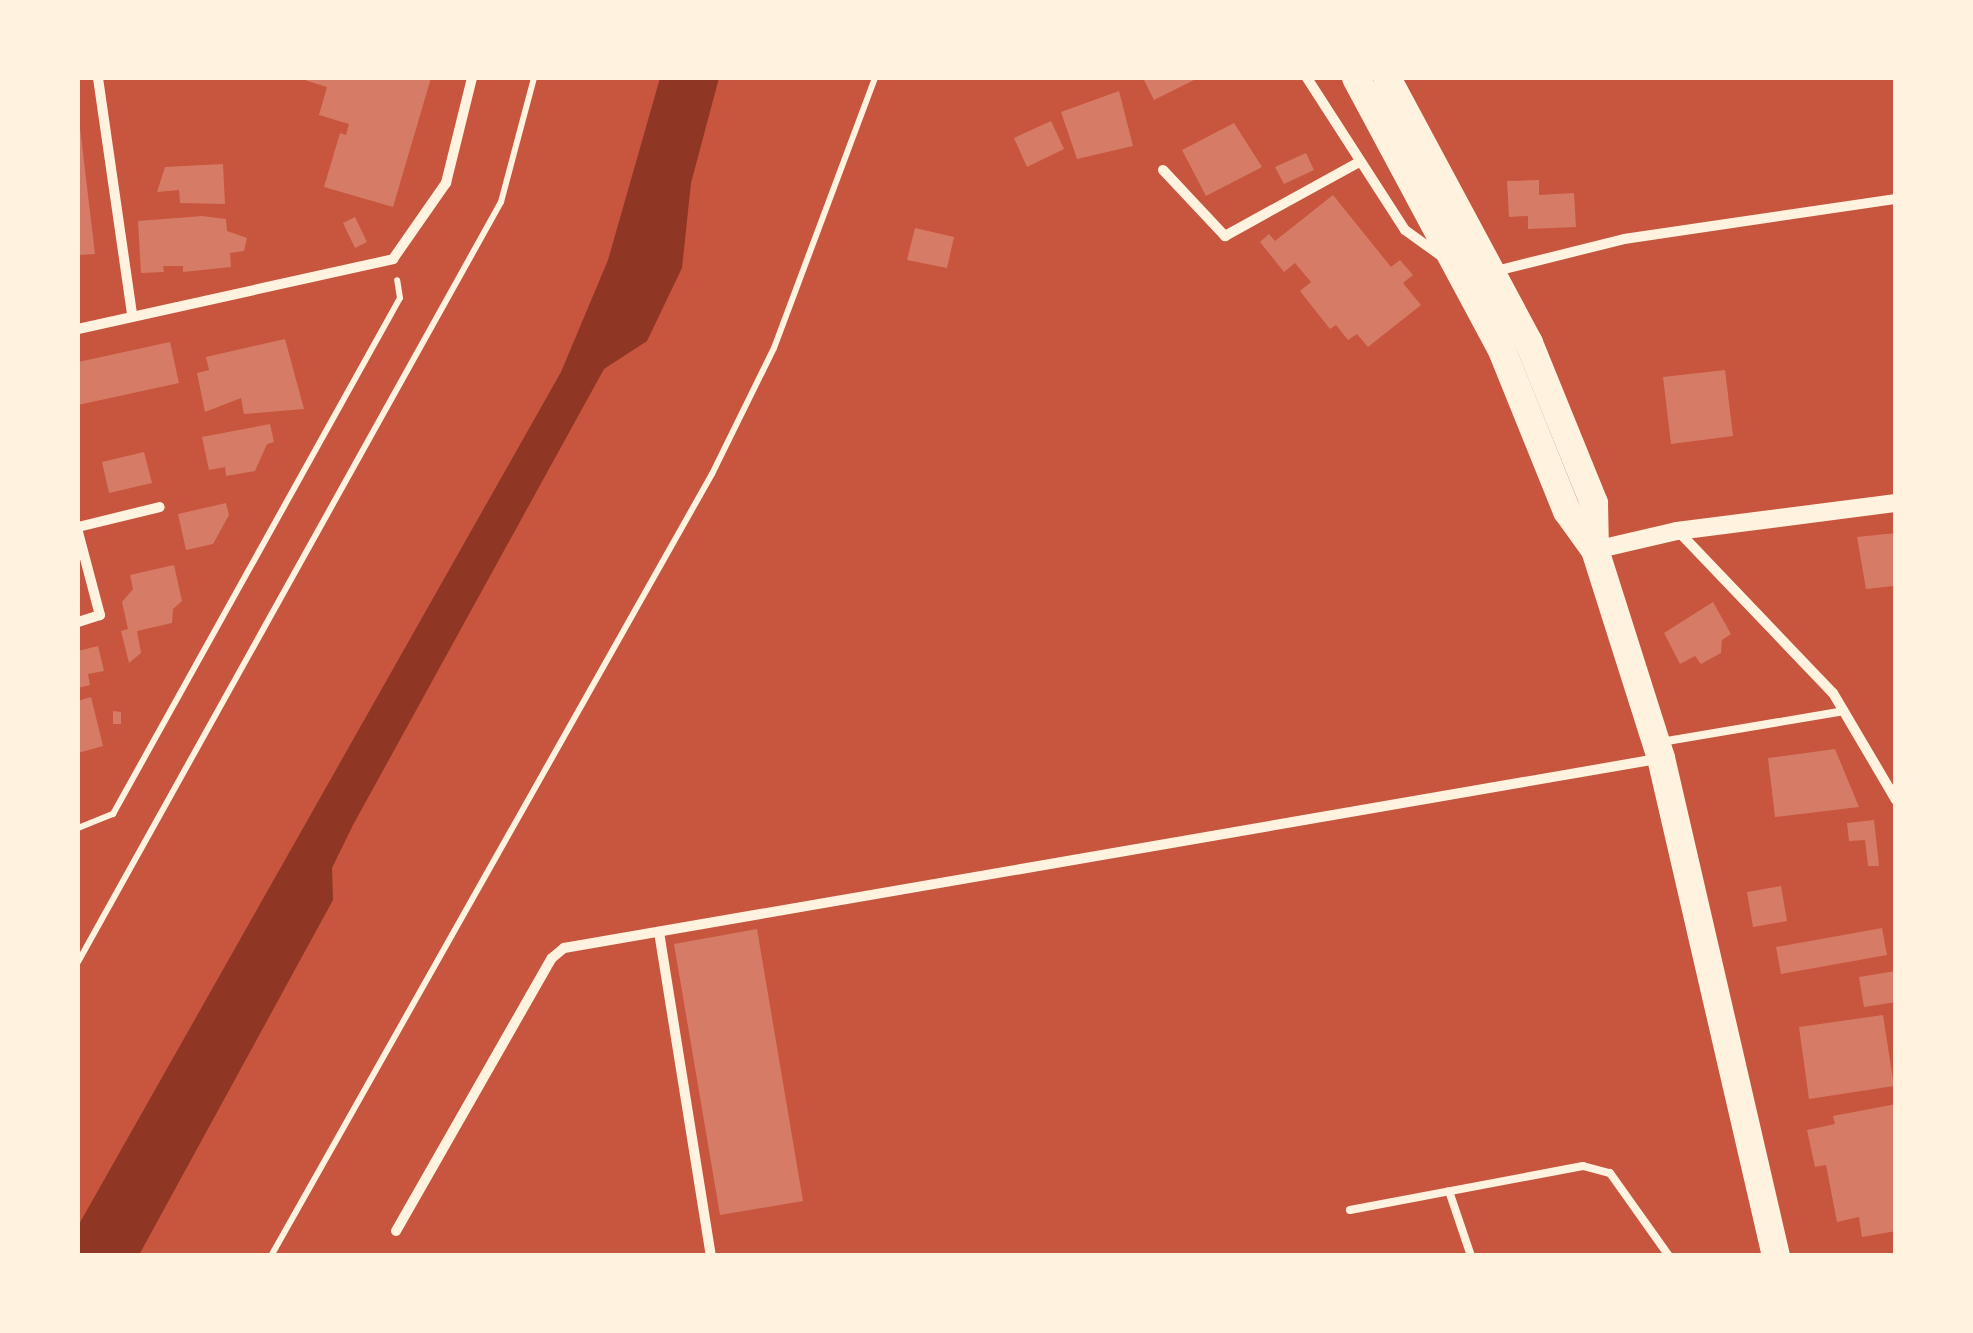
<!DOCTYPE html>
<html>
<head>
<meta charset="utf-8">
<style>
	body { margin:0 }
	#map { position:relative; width:1973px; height:1333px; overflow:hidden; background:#c8553d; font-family:"Archivo Narrow",sans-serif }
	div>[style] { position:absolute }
	.water>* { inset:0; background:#8f3625 }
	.building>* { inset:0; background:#d67c66 }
	.path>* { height:6px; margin:-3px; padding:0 3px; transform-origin:3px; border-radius:3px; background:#fff3e0 }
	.service>* { height:8px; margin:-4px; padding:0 4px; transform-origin:4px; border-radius:4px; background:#fff3e0 }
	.minor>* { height:10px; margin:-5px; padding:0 5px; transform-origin:5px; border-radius:5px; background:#fff3e0 }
	.tertiary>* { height:18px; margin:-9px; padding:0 9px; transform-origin:9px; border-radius:9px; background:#fff3e0 }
	.trunk>* { height:28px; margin:-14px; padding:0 14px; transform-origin:14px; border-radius:14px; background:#fff3e0 }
	span { translate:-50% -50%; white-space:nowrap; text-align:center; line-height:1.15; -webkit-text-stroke:9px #fff3e0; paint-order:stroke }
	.frame { position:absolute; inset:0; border:80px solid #fff3e0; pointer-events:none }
</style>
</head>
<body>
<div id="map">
	<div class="water">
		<div style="clip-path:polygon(660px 78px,719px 78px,691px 183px,682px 268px,647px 341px,604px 369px,353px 825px,332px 868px,333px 900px,139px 1255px,78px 1255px,78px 1226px,561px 372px,608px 260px)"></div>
	</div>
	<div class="building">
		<div style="clip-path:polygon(298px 78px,431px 78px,393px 207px,324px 187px,340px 133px,346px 135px,349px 124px,319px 115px,327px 87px)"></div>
		<div style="clip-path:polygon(1143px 78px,1198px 78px,1154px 100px)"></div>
		<div style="clip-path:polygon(1119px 91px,1133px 146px,1077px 159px,1061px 112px)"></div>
		<div style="clip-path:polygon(78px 111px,95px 254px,78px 255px)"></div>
		<div style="clip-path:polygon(1051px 121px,1064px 149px,1027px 167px,1014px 138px)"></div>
		<div style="clip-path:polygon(1234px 123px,1262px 167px,1206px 196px,1182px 150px)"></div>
		<div style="clip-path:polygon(1306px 153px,1314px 170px,1284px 184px,1275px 167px)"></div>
		<div style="clip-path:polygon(223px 164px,225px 204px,180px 203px,179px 190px,157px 192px,165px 167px)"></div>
		<div style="clip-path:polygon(1539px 180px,1539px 195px,1574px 193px,1576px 227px,1528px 229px,1528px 216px,1509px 217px,1507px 181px)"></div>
		<div style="clip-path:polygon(1333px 195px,1391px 267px,1400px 260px,1413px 275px,1403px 283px,1421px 305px,1368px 347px,1357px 334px,1348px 340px,1336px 325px,1330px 329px,1300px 291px,1311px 282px,1295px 263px,1284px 272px,1260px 242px,1269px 234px,1275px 241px)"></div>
		<div style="clip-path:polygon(202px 216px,226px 219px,227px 231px,247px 238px,244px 251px,230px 253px,231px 267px,183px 272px,183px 266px,163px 266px,164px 272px,141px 273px,138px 221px)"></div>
		<div style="clip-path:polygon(355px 217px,367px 242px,355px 248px,343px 223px)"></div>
		<div style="clip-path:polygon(915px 228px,954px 237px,947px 268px,907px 260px)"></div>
		<div style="clip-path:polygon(285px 339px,304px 409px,244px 414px,241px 398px,205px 412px,197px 373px,209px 370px,206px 357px)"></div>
		<div style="clip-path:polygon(170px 342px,179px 383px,78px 405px,78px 362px)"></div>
		<div style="clip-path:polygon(1725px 370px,1733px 436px,1671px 444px,1663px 377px)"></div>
		<div style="clip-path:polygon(270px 424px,274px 442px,267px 444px,255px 471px,226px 476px,225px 467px,209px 470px,202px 437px)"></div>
		<div style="clip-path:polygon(144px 452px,152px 483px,109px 493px,102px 462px)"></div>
		<div style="clip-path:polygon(226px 503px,229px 515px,213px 544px,186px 550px,178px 514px)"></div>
		<div style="clip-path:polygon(1896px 533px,1894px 586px,1866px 589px,1857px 537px)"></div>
		<div style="clip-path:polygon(174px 565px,182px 601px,173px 609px,172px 623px,137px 631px,141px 653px,129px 663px,121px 631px,128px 629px,122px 602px,133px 589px,130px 575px)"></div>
		<div style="clip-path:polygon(1713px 602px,1731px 634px,1722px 640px,1721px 653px,1701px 664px,1695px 656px,1680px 664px,1664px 633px)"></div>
		<div style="clip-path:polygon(98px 646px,104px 671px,88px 674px,90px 685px,78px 688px,78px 651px)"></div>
		<div style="clip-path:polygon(91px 697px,103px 746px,78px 753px,78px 701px)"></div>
		<div style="clip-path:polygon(113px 711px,121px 712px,121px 724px,113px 724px)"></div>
		<div style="clip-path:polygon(1835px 749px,1859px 807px,1775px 817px,1768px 758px)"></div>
		<div style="clip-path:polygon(1874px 820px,1879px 866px,1868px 866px,1865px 840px,1849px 841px,1847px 823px)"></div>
		<div style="clip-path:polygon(1781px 886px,1787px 921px,1753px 927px,1747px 892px)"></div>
		<div style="clip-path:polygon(1882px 928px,1887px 955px,1781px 974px,1776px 947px)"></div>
		<div style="clip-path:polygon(757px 929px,803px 1201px,720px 1215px,674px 944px)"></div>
		<div style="clip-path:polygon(1896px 971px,1896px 1002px,1864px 1007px,1859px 977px)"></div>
		<div style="clip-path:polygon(1883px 1015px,1894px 1086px,1809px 1099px,1799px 1027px)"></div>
		<div style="clip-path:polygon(1896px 1104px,1896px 1231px,1862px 1237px,1859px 1217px,1837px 1222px,1826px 1165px,1815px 1167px,1807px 1130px,1835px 1124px,1833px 1116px)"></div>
	</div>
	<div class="path">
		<div style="left:78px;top:828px;width:38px;rotate:-22deg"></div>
		<div style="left:113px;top:814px;width:590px;rotate:-60.92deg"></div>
		<div style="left:400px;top:298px;width:18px;rotate:-99deg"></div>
		<div style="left:78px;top:962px;width:870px;rotate:-60.9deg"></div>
		<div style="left:501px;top:202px;width:128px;rotate:-75.1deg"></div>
		<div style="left:271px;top:1256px;width:898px;rotate:-60.58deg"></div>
		<div style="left:712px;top:474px;width:140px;rotate:-63.8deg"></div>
		<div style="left:774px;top:348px;width:288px;rotate:-69.5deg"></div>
	</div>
	<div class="service">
		<div style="left:1661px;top:742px;width:186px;rotate:-9.6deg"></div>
		<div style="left:1449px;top:1191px;width:69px;rotate:71.3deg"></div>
		<div style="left:1350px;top:1210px;width:237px;rotate:-10.7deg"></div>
		<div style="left:1583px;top:1166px;width:28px;rotate:15deg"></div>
		<div style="left:1610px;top:1173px;width:102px;rotate:54.6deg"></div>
	</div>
	<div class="minor">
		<div style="left:98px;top:78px;width:239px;rotate:81.8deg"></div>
		<div style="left:1307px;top:78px;width:181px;rotate:57.2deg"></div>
		<div style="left:1405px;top:230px;width:48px;rotate:35.7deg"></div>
		<div style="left:1163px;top:170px;width:91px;rotate:46.8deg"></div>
		<div style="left:1225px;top:236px;width:151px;rotate:-28.9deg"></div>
		<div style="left:1492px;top:272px;width:136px;rotate:-14deg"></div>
		<div style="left:1624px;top:239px;width:275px;rotate:-8.4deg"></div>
		<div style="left:78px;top:329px;width:323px;rotate:-12.5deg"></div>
		<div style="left:393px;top:259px;width:93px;rotate:-55.1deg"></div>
		<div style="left:446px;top:183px;width:108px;rotate:-76.1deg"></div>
		<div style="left:78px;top:527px;width:84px;rotate:-13.7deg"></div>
		<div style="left:1678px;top:531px;width:224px;rotate:46.3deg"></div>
		<div style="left:1833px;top:693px;width:124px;rotate:59.5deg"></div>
		<div style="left:78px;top:532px;width:86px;rotate:75.2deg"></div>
		<div style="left:100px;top:615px;width:23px;rotate:162deg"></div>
		<div style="left:659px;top:932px;width:328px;rotate:80.9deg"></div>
		<div style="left:396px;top:1231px;width:314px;rotate:-60.3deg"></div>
		<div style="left:552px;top:958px;width:16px;rotate:-40deg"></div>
		<div style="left:564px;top:948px;width:1109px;rotate:-9.81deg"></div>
	</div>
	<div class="tertiary">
		<div style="left:1595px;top:550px;width:84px;rotate:-13deg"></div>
		<div style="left:1677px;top:531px;width:221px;rotate:-7.3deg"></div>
	</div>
	<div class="trunk">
		<div style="left:1356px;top:78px;width:306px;rotate:61.8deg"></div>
		<div style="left:1501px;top:348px;width:176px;rotate:68deg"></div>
		<div style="left:1567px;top:511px;width:48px;rotate:54.3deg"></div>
		<div style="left:1387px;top:78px;width:301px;rotate:61.8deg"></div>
		<div style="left:1529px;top:343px;width:173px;rotate:67.9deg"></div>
		<div style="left:1594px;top:503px;width:47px;rotate:88.8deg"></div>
		<div style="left:1595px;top:550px;width:218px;rotate:72.4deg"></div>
		<div style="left:1661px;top:758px;width:511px;rotate:77deg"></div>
	</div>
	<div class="frame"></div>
</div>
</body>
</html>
